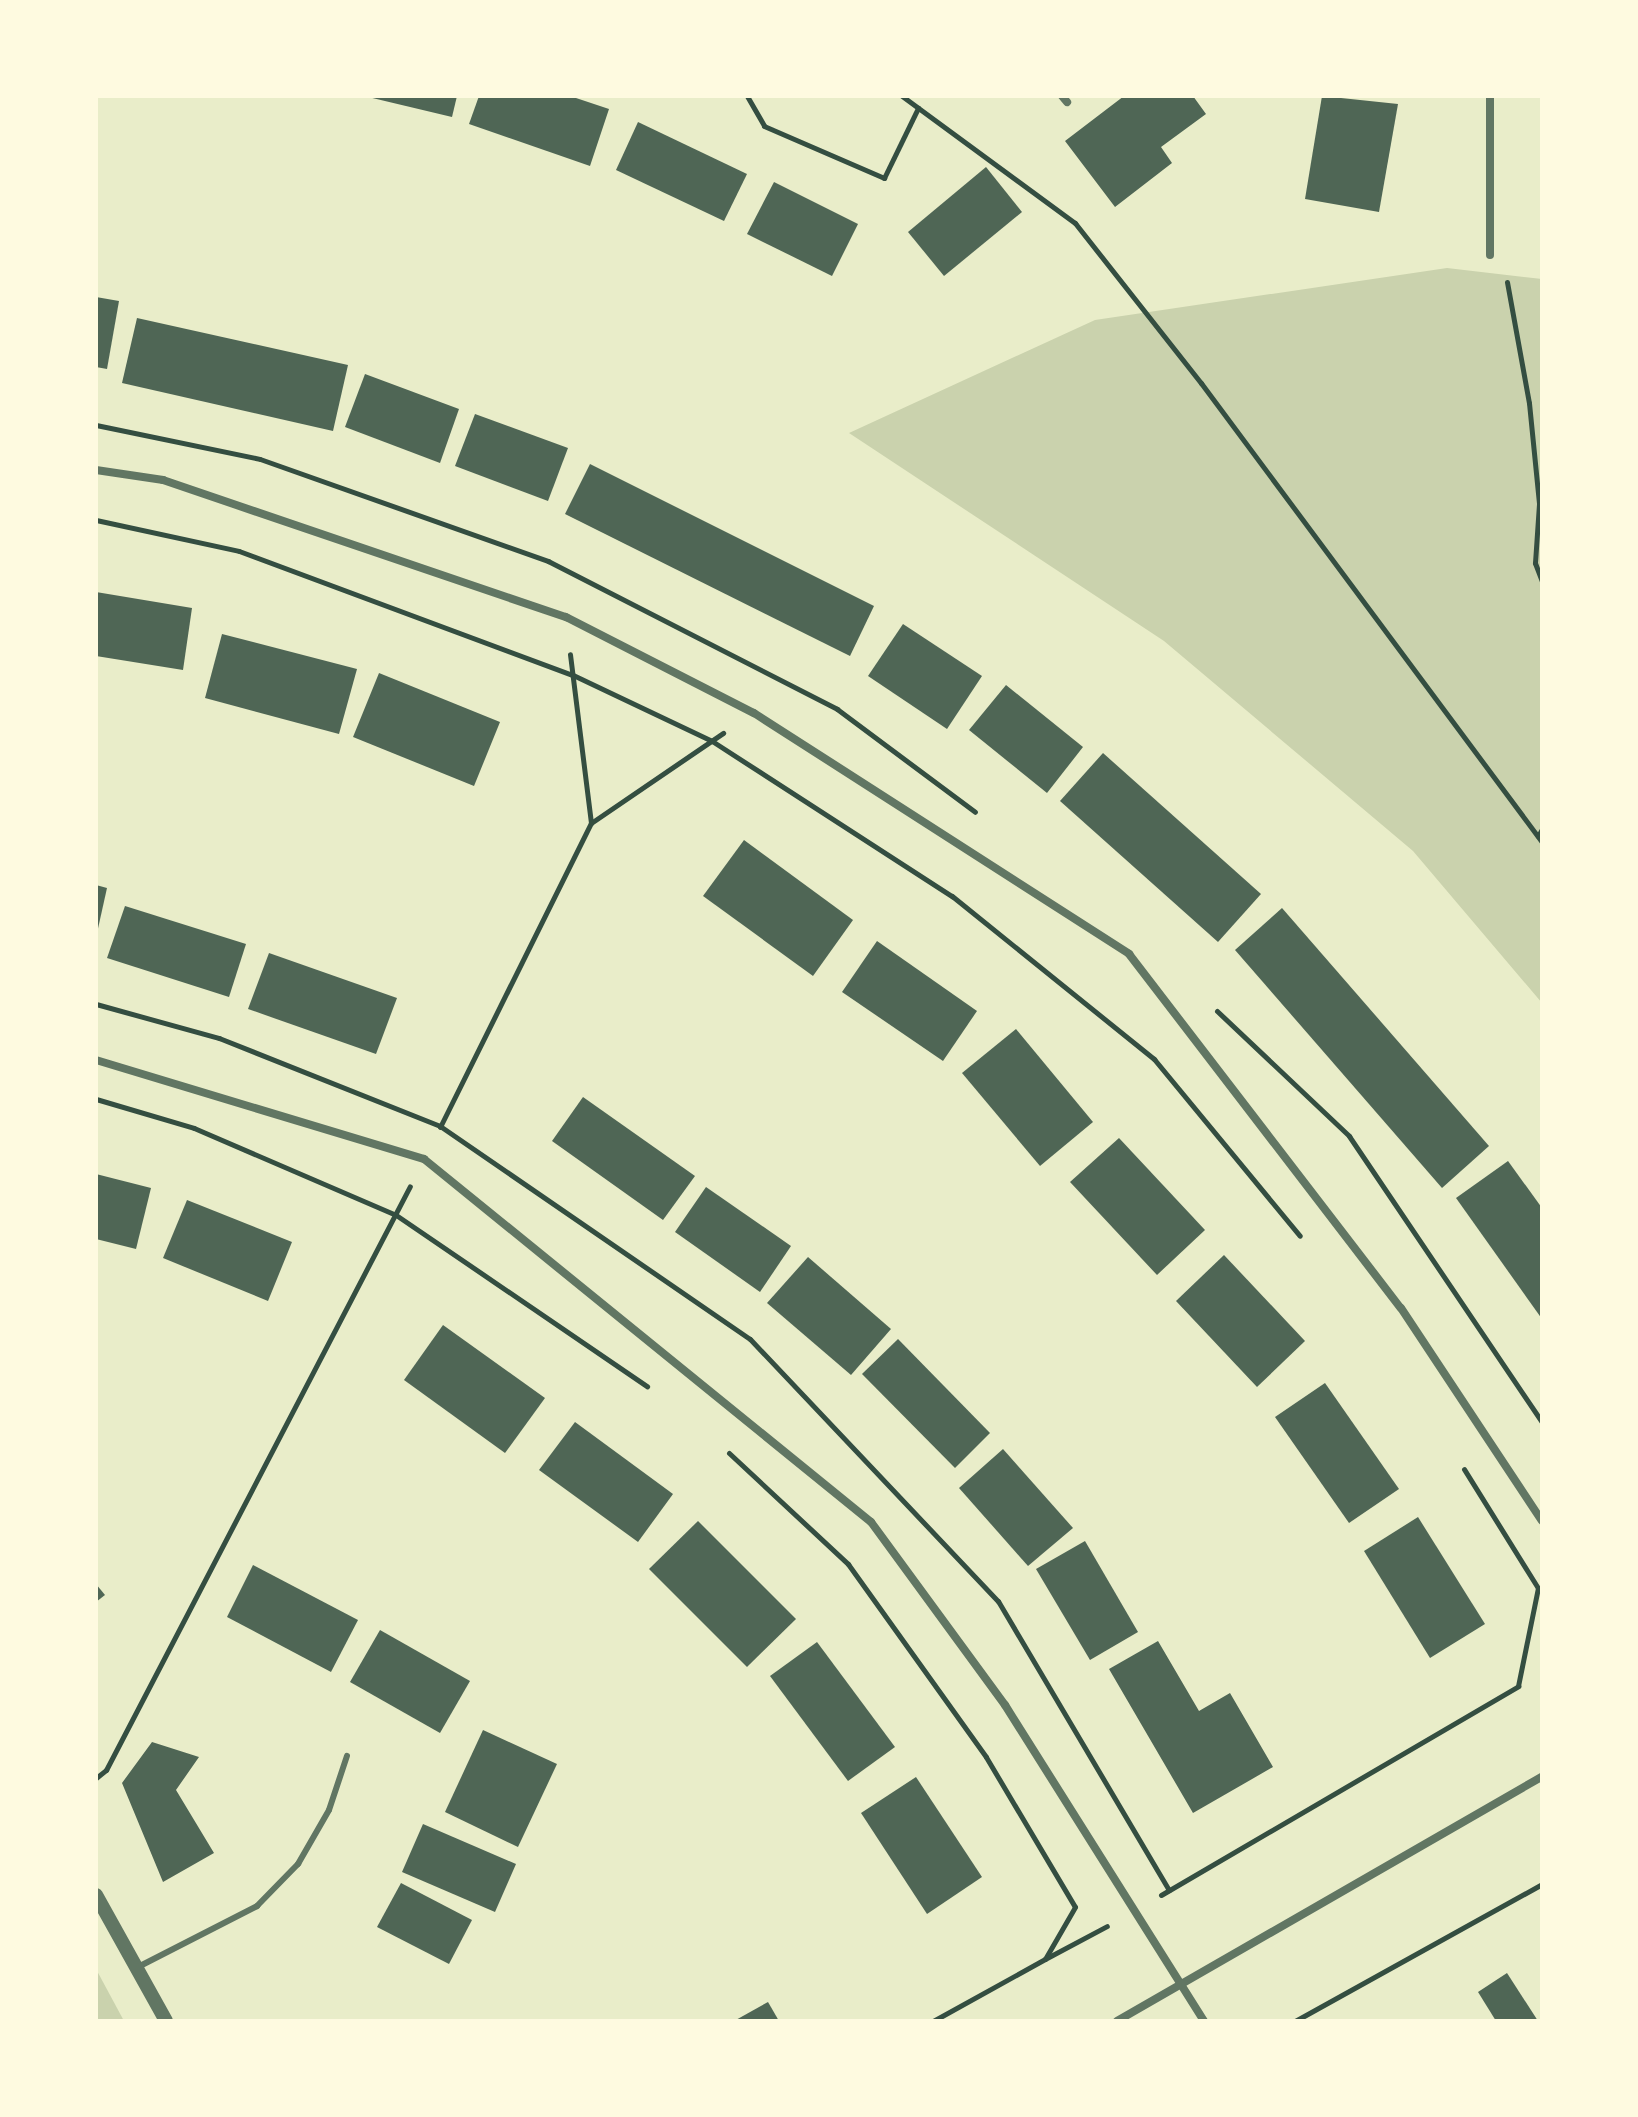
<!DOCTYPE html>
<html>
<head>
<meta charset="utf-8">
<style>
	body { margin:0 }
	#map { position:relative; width:1638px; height:2117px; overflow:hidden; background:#e9edc9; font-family:"Zilla Slab",serif }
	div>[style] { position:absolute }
	.green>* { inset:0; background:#cad2ad }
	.building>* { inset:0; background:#4f6655 }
	.path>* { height:5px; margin:-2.5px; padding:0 2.5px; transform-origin:2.5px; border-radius:2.5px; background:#344e41 }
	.service>* { height:6px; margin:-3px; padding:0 3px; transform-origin:3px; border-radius:3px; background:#617663 }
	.minor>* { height:8px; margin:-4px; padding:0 4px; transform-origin:4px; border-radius:4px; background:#617663 }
	.tertiary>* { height:14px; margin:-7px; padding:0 7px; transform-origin:7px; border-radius:7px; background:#617663 }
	span { translate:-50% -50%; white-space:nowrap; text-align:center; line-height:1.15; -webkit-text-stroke:7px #fefae0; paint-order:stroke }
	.frame { position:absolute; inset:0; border:98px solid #fefae0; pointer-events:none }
</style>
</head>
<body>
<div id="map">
	<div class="green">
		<div style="clip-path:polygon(1447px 268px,1542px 279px,1542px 1003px,1413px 851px,1164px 641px,849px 433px,1095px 320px)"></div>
		<div style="clip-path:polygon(96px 1969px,124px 2021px,96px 2021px)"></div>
	</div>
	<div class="building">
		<div style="clip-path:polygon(364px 96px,457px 96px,452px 117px)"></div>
		<div style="clip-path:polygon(479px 96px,570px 96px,609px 109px,590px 166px,469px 124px)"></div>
		<div style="clip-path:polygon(1124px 96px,1193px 96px,1206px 114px,1161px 147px,1172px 163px,1115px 207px,1065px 141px)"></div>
		<div style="clip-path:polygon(1322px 96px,1398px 104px,1379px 212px,1305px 199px)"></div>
		<div style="clip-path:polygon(638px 122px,747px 174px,724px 221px,616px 170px)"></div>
		<div style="clip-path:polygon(986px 167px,1022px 212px,944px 276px,908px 232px)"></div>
		<div style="clip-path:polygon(774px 182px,858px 224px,832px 276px,747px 234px)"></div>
		<div style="clip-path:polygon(96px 297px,119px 301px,107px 369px,96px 367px)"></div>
		<div style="clip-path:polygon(137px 318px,348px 365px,333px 431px,122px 383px)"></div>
		<div style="clip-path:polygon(365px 374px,459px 409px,440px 463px,345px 427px)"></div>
		<div style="clip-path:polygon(475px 414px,568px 448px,548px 501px,455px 466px)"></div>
		<div style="clip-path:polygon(590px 464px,874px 606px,850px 656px,565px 514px)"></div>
		<div style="clip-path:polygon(96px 592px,192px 608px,183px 670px,96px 656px)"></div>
		<div style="clip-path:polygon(903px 624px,982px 676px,947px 729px,868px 676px)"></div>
		<div style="clip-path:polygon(222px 634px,357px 669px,339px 734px,205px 698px)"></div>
		<div style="clip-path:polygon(379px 673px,500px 722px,474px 786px,353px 737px)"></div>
		<div style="clip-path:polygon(1006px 685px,1083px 747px,1047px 793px,969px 730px)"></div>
		<div style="clip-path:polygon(1103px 753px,1261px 894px,1218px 942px,1060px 801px)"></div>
		<div style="clip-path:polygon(744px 840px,853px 920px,813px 976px,703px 896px)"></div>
		<div style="clip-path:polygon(96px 885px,107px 888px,97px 933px,96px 933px)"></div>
		<div style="clip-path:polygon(125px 906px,246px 944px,229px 997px,107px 958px)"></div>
		<div style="clip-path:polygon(1282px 908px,1489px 1146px,1442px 1188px,1235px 950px)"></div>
		<div style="clip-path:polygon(877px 941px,977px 1011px,943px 1061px,842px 992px)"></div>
		<div style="clip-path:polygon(269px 953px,397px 998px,376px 1054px,248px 1009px)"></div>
		<div style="clip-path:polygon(1016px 1029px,1093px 1122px,1040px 1166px,962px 1073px)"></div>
		<div style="clip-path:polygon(583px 1097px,695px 1176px,663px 1220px,552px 1141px)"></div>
		<div style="clip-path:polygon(1119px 1138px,1205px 1230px,1157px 1275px,1070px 1182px)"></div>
		<div style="clip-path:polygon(1508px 1161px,1542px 1208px,1542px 1319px,1456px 1198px)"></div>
		<div style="clip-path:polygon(96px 1174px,151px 1188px,136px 1249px,96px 1239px)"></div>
		<div style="clip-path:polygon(706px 1187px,791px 1246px,760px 1292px,675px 1232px)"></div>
		<div style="clip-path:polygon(187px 1200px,292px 1242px,268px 1301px,163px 1258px)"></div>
		<div style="clip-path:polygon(1224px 1255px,1305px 1341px,1257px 1387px,1176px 1301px)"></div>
		<div style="clip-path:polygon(808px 1257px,891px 1329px,851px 1375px,767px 1303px)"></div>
		<div style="clip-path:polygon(443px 1325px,545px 1398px,505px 1453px,404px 1380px)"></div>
		<div style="clip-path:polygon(898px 1339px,990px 1433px,955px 1468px,862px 1374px)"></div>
		<div style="clip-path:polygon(1325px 1383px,1399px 1489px,1349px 1523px,1275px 1417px)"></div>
		<div style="clip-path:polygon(575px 1422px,673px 1494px,638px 1542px,539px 1470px)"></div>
		<div style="clip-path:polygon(1003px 1449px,1073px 1528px,1028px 1566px,959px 1488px)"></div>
		<div style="clip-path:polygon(1418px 1517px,1485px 1624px,1430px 1658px,1364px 1551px)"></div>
		<div style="clip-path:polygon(698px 1521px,796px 1619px,747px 1667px,649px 1569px)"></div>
		<div style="clip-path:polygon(1085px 1541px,1138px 1632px,1090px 1660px,1036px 1569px)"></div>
		<div style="clip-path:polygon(253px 1565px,358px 1620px,331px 1672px,227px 1617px)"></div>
		<div style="clip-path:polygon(96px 1584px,105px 1595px,96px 1602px)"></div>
		<div style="clip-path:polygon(380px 1630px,470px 1681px,440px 1733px,350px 1682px)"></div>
		<div style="clip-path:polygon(1158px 1641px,1199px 1711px,1230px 1693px,1273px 1767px,1193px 1813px,1109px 1669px)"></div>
		<div style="clip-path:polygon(817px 1642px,895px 1747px,848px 1781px,770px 1676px)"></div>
		<div style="clip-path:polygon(483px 1730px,557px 1764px,518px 1847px,445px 1812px)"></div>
		<div style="clip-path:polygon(152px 1742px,199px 1757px,176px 1790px,214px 1853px,163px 1882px,122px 1783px)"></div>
		<div style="clip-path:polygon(916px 1777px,982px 1877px,927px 1914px,861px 1813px)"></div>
		<div style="clip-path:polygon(423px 1824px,516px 1864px,495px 1912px,402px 1872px)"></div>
		<div style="clip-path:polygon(401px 1883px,472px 1920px,449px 1964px,377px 1927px)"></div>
		<div style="clip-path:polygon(1507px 1973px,1538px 2021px,1496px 2021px,1478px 1992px)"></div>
		<div style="clip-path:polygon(768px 2002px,779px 2021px,734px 2021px)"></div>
	</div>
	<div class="path">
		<div style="left:747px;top:96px;width:34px;rotate:60deg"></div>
		<div style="left:764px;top:126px;width:131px;rotate:23.4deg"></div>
		<div style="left:884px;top:178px;width:78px;rotate:-64.1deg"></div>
		<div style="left:902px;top:96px;width:215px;rotate:36.3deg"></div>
		<div style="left:1075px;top:223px;width:204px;rotate:51.8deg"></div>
		<div style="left:1201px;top:383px;width:572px;rotate:53.39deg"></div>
		<div style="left:1507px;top:282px;width:123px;rotate:79.7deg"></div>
		<div style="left:1529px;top:403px;width:101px;rotate:84.3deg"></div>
		<div style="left:1539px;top:504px;width:59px;rotate:93.9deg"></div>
		<div style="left:1535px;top:563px;width:19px;rotate:69deg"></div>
		<div style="left:96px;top:425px;width:167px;rotate:11.7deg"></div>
		<div style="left:260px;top:459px;width:306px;rotate:19.5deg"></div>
		<div style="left:548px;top:561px;width:325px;rotate:27.1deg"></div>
		<div style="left:837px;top:709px;width:172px;rotate:36.7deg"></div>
		<div style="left:96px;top:520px;width:146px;rotate:12.2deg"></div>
		<div style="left:239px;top:551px;width:356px;rotate:20.4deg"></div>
		<div style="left:573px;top:675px;width:154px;rotate:25.4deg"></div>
		<div style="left:712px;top:741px;width:286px;rotate:32.9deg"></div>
		<div style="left:952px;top:896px;width:260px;rotate:38.9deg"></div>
		<div style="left:1154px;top:1059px;width:229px;rotate:50.5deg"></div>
		<div style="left:591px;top:823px;width:160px;rotate:-34.3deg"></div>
		<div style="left:1538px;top:836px;width:8px;rotate:-60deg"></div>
		<div style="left:96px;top:1004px;width:128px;rotate:15.5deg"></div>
		<div style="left:219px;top:1038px;width:238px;rotate:21.7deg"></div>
		<div style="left:440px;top:1126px;width:376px;rotate:34.5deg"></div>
		<div style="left:750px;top:1339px;width:361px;rotate:46.6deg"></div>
		<div style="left:998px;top:1601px;width:336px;rotate:59.4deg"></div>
		<div style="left:1217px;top:1011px;width:182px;rotate:43.4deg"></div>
		<div style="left:1349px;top:1136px;width:345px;rotate:56deg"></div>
		<div style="left:96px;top:1099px;width:102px;rotate:16.5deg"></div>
		<div style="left:194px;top:1128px;width:220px;rotate:23.3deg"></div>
		<div style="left:396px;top:1215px;width:304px;rotate:34.3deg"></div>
		<div style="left:440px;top:1127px;width:339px;rotate:-63.6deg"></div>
		<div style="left:591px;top:823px;width:170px;rotate:-97.1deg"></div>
		<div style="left:729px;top:1453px;width:163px;rotate:43deg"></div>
		<div style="left:848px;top:1564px;width:237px;rotate:54.4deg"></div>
		<div style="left:986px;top:1757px;width:174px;rotate:59.3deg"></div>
		<div style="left:1075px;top:1907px;width:60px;rotate:120deg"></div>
		<div style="left:1045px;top:1959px;width:128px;rotate:151deg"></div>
		<div style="left:96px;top:1778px;width:13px;rotate:-39deg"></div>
		<div style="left:106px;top:1770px;width:658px;rotate:-62.5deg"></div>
		<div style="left:1161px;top:1895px;width:414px;rotate:-30.3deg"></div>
		<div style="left:1518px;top:1686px;width:100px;rotate:-78.5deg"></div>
		<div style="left:1538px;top:1588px;width:140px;rotate:-121.9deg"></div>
		<div style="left:1045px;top:1959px;width:70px;rotate:-28deg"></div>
		<div style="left:1295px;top:2021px;width:282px;rotate:-29deg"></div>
	</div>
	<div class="service">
		<div style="left:138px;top:1967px;width:134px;rotate:-27.1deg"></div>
		<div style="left:257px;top:1906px;width:59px;rotate:-45.7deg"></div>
		<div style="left:298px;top:1864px;width:62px;rotate:-60.1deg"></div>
		<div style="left:329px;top:1810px;width:57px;rotate:-71.6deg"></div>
	</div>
	<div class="minor">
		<div style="left:1062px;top:96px;width:8px;rotate:50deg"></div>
		<div style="left:1490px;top:96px;width:159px;rotate:90deg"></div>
		<div style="left:96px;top:470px;width:68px;rotate:8.5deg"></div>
		<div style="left:163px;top:480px;width:426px;rotate:18.8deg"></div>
		<div style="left:566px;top:617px;width:211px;rotate:27.1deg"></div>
		<div style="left:754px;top:713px;width:446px;rotate:32.7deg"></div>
		<div style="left:1129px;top:954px;width:446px;rotate:52.5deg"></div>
		<div style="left:1401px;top:1308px;width:255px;rotate:56.5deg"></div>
		<div style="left:96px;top:1060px;width:343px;rotate:16.8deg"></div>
		<div style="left:424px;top:1159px;width:576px;rotate:39.08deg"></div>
		<div style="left:871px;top:1522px;width:227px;rotate:53.8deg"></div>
		<div style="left:1005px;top:1705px;width:373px;rotate:57.8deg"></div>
		<div style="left:1117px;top:2021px;width:490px;rotate:-29.9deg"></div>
	</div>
	<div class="tertiary">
		<div style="left:96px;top:1895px;width:144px;rotate:60.9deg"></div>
	</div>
	<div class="frame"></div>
</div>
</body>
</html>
